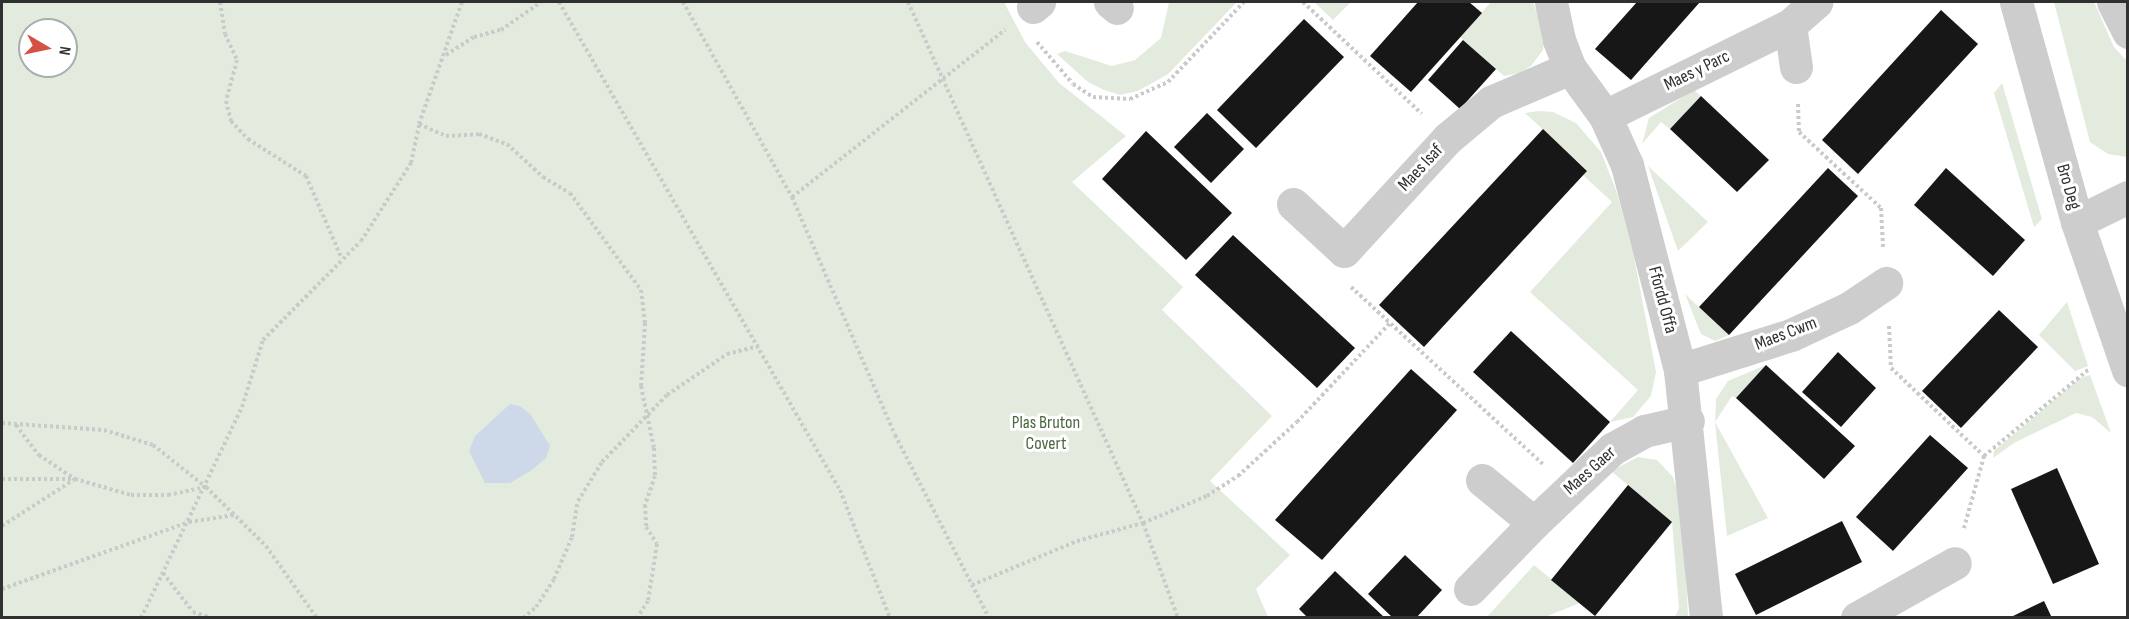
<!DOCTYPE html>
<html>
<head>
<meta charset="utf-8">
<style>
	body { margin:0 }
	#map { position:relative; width:2129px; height:619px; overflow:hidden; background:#fff; font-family:"Sofia Sans Condensed",sans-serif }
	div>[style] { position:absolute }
	.green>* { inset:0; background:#e3ebdf }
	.water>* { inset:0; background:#cdd9e9 }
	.building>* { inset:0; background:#171717 }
	.path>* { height:4px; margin-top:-2px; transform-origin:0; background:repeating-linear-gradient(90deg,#cacaca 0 3px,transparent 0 6px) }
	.minor>* { height:33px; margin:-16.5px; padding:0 16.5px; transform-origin:16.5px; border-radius:16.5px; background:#cdcdcd }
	span { translate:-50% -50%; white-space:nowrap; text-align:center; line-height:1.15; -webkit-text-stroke:6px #fff; paint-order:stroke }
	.street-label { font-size:18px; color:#303030 }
	.park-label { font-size:18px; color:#4c6741 }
	.frame { position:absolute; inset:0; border:3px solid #303030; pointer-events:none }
	.north { position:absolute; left:18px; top:18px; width:60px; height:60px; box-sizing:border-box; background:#fff; border:2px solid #acacac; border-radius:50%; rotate:99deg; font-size:16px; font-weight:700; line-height:24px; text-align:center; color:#303030 }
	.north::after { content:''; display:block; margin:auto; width:21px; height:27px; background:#d45244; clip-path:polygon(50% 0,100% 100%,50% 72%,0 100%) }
</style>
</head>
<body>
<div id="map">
	<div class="green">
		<div style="clip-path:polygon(evenodd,2px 2px,1004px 2px,1025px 42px,1059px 83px,1126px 136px,1072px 182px,1183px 287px,1162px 310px,1272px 416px,1210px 481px,1290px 555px,1256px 589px,1268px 617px,2px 617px,2px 2px,30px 30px,66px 30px,66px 66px,30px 66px,30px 30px)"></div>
		<div style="clip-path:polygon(1169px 2px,1237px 2px,1168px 74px,1138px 91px,1120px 95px,1104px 90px,1088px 82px,1057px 54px,1065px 51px,1112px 66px,1135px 60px,1161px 38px)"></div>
		<div style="clip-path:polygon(1314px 2px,1351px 2px,1333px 20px)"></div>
		<div style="clip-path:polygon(1491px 2px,1533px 2px,1545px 36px,1543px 50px,1531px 66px,1520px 73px,1504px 76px,1460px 37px)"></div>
		<div style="clip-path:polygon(2054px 2px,2094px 2px,2114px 47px,2127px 61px,2127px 157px,2108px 154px,2090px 142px)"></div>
		<div style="clip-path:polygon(2002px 83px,2042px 219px,2034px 227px,1994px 93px)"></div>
		<div style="clip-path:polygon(1694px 90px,1701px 96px,1670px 129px,1661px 122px,1642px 144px,1649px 118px)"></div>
		<div style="clip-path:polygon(1539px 111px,1553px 112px,1576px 123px,1601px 152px,1617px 193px,1634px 257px,1656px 372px,1651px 396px,1633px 417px,1610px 422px,1638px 390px,1530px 292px,1612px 202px,1583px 175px,1587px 170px,1525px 113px)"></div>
		<div style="clip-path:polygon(1648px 166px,1708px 222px,1678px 251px)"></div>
		<div style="clip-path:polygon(1685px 294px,1699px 307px,1729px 335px,1715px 341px,1701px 334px)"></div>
		<div style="clip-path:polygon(2067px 302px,2088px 366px,2075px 371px,2039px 335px)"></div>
		<div style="clip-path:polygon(1766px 365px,1736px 398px,1732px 396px,1715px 422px,1768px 518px,1727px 536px,1715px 423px,1716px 399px,1728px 381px)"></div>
		<div style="clip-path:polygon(2090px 375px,2111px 433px,2092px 417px,2076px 413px,2014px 443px,1993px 458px,1994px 451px,2080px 378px)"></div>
		<div style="clip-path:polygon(1638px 457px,1657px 460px,1673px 477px,1683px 510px,1688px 617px,1675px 617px,1679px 608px,1672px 522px,1611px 471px)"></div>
		<div style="clip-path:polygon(1534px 565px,1580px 603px,1545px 617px,1486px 618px)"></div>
	</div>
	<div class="water">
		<div style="clip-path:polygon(510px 404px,520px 406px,531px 415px,550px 446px,546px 458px,532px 470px,510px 483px,485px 483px,469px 451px,475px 436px)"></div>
	</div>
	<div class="building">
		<div style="clip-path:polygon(1418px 2px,1469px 2px,1482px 13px,1411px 92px,1370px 56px)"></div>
		<div style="clip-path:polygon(1637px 2px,1700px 2px,1631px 80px,1595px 49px)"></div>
		<div style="clip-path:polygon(1941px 10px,1978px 44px,1858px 174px,1822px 140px)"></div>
		<div style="clip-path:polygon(1304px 19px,1344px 57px,1256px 148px,1217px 110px)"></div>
		<div style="clip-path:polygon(1463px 40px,1496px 69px,1460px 109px,1428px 80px)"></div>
		<div style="clip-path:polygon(1701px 96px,1769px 160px,1737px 192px,1670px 129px)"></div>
		<div style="clip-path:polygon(1207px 113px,1244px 149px,1211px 183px,1174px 147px)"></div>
		<div style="clip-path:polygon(1543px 129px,1587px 171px,1424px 347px,1379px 305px)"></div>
		<div style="clip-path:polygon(1146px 131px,1232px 213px,1186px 260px,1102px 179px)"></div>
		<div style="clip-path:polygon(1828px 168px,1858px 196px,1729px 335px,1699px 307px)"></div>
		<div style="clip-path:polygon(1946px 168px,2025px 240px,1993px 276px,1914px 205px)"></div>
		<div style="clip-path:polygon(1233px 235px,1355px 348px,1317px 388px,1195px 275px)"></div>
		<div style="clip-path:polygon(1999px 310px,2038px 347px,1961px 428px,1922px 391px)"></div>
		<div style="clip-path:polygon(1511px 331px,1610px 422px,1573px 463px,1473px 372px)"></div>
		<div style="clip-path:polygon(1838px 352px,1876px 388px,1841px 427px,1802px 392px)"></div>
		<div style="clip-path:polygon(1766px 365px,1855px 446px,1824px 479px,1736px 398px)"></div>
		<div style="clip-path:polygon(1411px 369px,1457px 410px,1322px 560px,1275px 520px)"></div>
		<div style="clip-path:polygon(1930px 435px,1968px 468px,1893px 551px,1856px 517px)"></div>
		<div style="clip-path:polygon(2057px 468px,2099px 564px,2053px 584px,2011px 489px)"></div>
		<div style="clip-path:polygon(1628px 485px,1672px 522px,1595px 616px,1551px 580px)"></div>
		<div style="clip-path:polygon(1842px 521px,1862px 562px,1756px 615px,1735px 574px)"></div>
		<div style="clip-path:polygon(1405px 555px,1442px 590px,1416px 618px,1393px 618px,1368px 594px)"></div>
		<div style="clip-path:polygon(1335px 571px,1385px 618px,1308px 618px,1299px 609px)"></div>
		<div style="clip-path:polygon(2044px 601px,2052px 618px,2009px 618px)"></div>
	</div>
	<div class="path">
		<div style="left:220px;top:2px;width:32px;rotate:81deg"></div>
		<div style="left:225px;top:34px;width:29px;rotate:65deg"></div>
		<div style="left:237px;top:60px;width:42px;rotate:105deg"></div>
		<div style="left:226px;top:101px;width:21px;rotate:76deg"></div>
		<div style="left:231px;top:121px;width:25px;rotate:47deg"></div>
		<div style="left:248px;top:139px;width:69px;rotate:32.5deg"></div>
		<div style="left:306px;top:176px;width:90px;rotate:66.6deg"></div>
		<div style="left:559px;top:2px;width:563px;rotate:60.07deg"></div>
		<div style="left:840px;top:490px;width:137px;rotate:68.7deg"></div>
		<div style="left:683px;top:2px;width:223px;rotate:60.8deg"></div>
		<div style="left:792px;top:197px;width:259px;rotate:66.6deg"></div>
		<div style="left:895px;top:435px;width:206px;rotate:62.8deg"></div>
		<div style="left:908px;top:2px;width:572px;rotate:65.72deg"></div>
		<div style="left:1143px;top:523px;width:101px;rotate:69.8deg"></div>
		<div style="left:1303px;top:2px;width:163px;rotate:43.3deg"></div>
		<div style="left:1037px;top:42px;width:55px;rotate:49.4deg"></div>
		<div style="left:1073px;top:84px;width:24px;rotate:33deg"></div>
		<div style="left:1093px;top:97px;width:37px;rotate:3deg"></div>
		<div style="left:1130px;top:99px;width:42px;rotate:-24.1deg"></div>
		<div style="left:1168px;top:82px;width:110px;rotate:-46.5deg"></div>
		<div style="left:446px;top:55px;width:33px;rotate:-33deg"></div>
		<div style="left:474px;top:37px;width:28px;rotate:-15deg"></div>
		<div style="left:501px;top:30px;width:49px;rotate:-35deg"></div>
		<div style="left:1798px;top:104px;width:28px;rotate:88deg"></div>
		<div style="left:1799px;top:132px;width:112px;rotate:42.8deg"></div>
		<div style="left:1881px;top:208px;width:39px;rotate:87deg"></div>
		<div style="left:419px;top:124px;width:30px;rotate:24deg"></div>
		<div style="left:446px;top:136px;width:33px;rotate:-3deg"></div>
		<div style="left:479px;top:134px;width:30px;rotate:20deg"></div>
		<div style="left:507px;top:144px;width:49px;rotate:42.5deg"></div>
		<div style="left:543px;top:177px;width:31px;rotate:31deg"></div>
		<div style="left:570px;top:193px;width:120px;rotate:53.8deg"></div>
		<div style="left:641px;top:290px;width:33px;rotate:83deg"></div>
		<div style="left:645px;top:323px;width:63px;rotate:93.6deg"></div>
		<div style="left:641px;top:386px;width:63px;rotate:78.2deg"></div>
		<div style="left:654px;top:448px;width:28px;rotate:88deg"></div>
		<div style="left:655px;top:476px;width:31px;rotate:109deg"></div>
		<div style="left:645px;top:505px;width:22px;rotate:87deg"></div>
		<div style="left:646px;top:527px;width:20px;rotate:57deg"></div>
		<div style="left:657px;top:544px;width:58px;rotate:99deg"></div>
		<div style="left:648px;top:601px;width:20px;rotate:123deg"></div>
		<div style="left:792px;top:197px;width:271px;rotate:-38.1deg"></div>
		<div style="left:1351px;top:287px;width:263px;rotate:42.7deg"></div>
		<div style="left:1889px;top:326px;width:42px;rotate:87.3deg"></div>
		<div style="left:1891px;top:368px;width:128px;rotate:43.4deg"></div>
		<div style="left:1984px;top:456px;width:75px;rotate:105.5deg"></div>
		<div style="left:2px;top:423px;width:102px;rotate:3.9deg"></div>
		<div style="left:104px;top:430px;width:51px;rotate:17deg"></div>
		<div style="left:153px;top:445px;width:68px;rotate:38.4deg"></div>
		<div style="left:206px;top:487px;width:84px;rotate:44.5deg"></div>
		<div style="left:266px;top:546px;width:88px;rotate:54.7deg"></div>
		<div style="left:16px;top:425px;width:38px;rotate:53deg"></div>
		<div style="left:39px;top:455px;width:43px;rotate:33.7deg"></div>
		<div style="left:75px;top:479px;width:58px;rotate:15.9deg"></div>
		<div style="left:131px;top:495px;width:37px"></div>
		<div style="left:168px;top:495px;width:39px;rotate:-12deg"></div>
		<div style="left:1984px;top:456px;width:136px;rotate:-39.6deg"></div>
		<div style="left:2px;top:479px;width:72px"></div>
		<div style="left:2px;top:526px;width:87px;rotate:-32.8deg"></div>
		<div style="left:163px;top:573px;width:49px;rotate:52.4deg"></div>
		<div style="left:193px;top:612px;width:19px;rotate:18deg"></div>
		<div style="left:972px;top:585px;width:114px;rotate:-22.7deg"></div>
		<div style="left:1077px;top:541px;width:68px;rotate:-15.3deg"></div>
		<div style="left:1143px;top:523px;width:69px;rotate:-22.9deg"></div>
		<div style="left:1207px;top:496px;width:37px;rotate:-33deg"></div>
		<div style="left:1238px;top:476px;width:80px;rotate:-42.5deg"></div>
		<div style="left:1297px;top:422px;width:136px;rotate:-46.8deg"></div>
		<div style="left:2px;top:589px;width:199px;rotate:-19.7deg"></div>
		<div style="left:189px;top:522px;width:46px;rotate:-8.8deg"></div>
		<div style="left:141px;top:618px;width:234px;rotate:-64.4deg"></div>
		<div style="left:242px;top:407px;width:70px;rotate:-72.6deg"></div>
		<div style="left:263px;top:340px;width:139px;rotate:-45.3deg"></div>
		<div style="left:361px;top:241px;width:93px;rotate:-57.3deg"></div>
		<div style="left:411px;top:163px;width:40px;rotate:-78deg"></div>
		<div style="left:419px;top:124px;width:129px;rotate:-70.6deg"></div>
		<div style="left:523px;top:618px;width:17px;rotate:-40deg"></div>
		<div style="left:536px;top:607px;width:33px;rotate:-57deg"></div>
		<div style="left:554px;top:579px;width:46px;rotate:-66.8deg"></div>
		<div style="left:572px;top:537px;width:36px;rotate:-81deg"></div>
		<div style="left:578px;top:501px;width:46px;rotate:-58.4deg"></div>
		<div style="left:602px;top:462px;width:93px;rotate:-45.9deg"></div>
		<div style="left:667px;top:395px;width:73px;rotate:-34.3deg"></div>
		<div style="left:727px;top:354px;width:34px;rotate:-14deg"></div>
	</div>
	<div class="minor">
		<div style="left:1110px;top:2px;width:9px;rotate:41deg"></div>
		<div style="left:1551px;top:2px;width:39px;rotate:78deg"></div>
		<div style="left:1559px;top:40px;width:30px;rotate:69deg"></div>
		<div style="left:1570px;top:68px;width:59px;rotate:53.9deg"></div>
		<div style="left:1605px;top:116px;width:54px;rotate:65.8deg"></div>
		<div style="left:1627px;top:165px;width:212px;rotate:75.5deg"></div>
		<div style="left:1680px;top:370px;width:249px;rotate:84deg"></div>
		<div style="left:2016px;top:2px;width:228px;rotate:74.5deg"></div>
		<div style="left:2077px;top:222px;width:157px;rotate:71deg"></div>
		<div style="left:2113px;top:2px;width:34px;rotate:63deg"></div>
		<div style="left:1033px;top:7px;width:8px;rotate:-40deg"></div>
		<div style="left:1796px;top:67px;width:42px;rotate:-98.1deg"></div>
		<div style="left:1790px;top:25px;width:35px;rotate:-41deg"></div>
		<div style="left:1605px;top:116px;width:206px;rotate:-26.2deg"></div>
		<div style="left:1293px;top:204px;width:69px;rotate:42.7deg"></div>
		<div style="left:1344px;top:251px;width:154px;rotate:-47.4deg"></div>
		<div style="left:1448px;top:138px;width:56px;rotate:-39.9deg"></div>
		<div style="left:1491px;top:102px;width:86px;rotate:-23.3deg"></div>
		<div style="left:2077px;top:222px;width:57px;rotate:-26.1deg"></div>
		<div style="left:1680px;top:370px;width:116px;rotate:-17.5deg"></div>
		<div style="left:1791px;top:335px;width:64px;rotate:-25deg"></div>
		<div style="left:1849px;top:308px;width:45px;rotate:-34deg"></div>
		<div style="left:1482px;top:480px;width:67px;rotate:39.6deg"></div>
		<div style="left:1534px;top:523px;width:108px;rotate:-43.5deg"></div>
		<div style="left:1612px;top:449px;width:37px;rotate:-29deg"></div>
		<div style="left:1644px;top:431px;width:45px;rotate:-12.8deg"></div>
		<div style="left:1470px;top:589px;width:92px;rotate:-45.9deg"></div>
		<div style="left:1857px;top:618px;width:112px;rotate:-29.3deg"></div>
	</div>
	<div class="street-label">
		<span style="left:1697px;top:71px;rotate:-26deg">Maes y Parc</span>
		<span style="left:1421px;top:168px;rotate:-47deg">Maes Isaf</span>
		<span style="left:2068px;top:187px;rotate:74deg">Bro Deg</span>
		<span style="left:1662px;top:300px;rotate:75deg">Ffordd Offa</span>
		<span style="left:1786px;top:334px;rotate:-21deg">Maes Cwm</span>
		<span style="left:1590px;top:471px;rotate:-42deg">Maes Gaer</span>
	</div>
	<div class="park-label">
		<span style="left:1046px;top:434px">Plas Bruton<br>Covert</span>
	</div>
	<div class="frame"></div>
	<div class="north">N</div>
</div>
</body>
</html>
